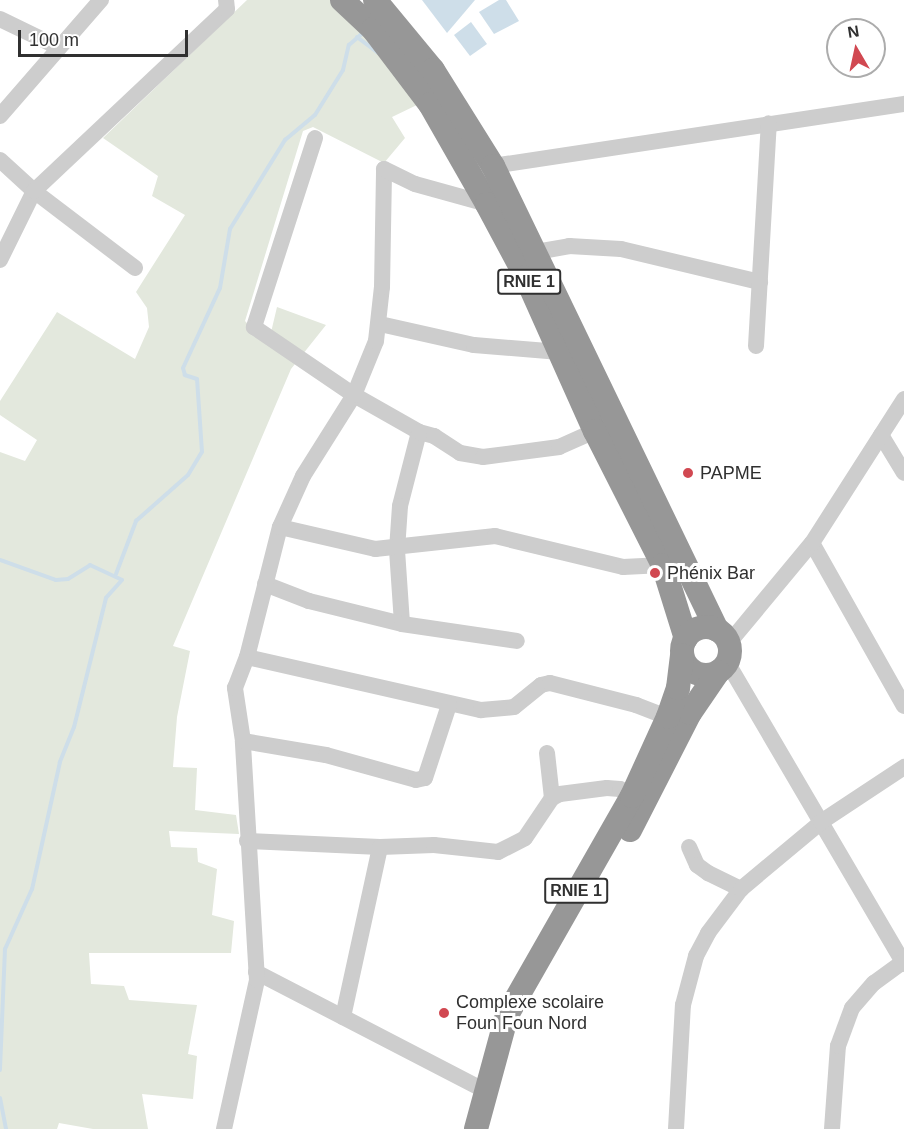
<!DOCTYPE html>
<html>
<head>
<meta charset="utf-8">
<style>
	body { margin:0 }
	#map { position:relative; width:904px; height:1129px; overflow:hidden; background:#fff; font-family:Arial,sans-serif }
	div>[style] { position:absolute }
	.green>* { inset:0; background:#e3e8dd }
	.water>* { inset:0; background:#cedee9 }
	.stream>* { height:4px; margin:-2px; padding:0 2px; transform-origin:2px; border-radius:2px; background:#cedee9 }
	.minor>* { height:16px; margin:-8px; padding:0 8px; transform-origin:8px; border-radius:8px; background:#cdcdcd }
	.highway>* { height:24px; margin:-12px; padding:0 12px; transform-origin:12px; border-radius:12px; background:#979797 }
	.highway>.ring { margin:-12px; padding:0; box-sizing:content-box; background:none; border:24px solid #979797; border-radius:50% }
	.dots>* { width:16px; height:16px; translate:-50% -50%; box-sizing:border-box; border:3px solid #fff; border-radius:50% }
	span { translate:-50% -50%; white-space:nowrap; text-align:center; line-height:1.15; -webkit-text-stroke:6px #fff; paint-order:stroke }
	.shield-label span { padding:2px 4px; background:#fff; border:2px solid; border-radius:4px; -webkit-text-stroke-width:0 }
	.shield-label { font-size:16px; color:#303030; font-weight:700 }
	.poi-label { font-size:18px; color:#303030 }
	.left { translate:0 -50%; text-align:left }
	.north { position:absolute; left:826px; top:18px; width:60px; height:60px; box-sizing:border-box; background:#fff; border:2px solid #acacac; border-radius:50%; rotate:351deg; font-size:16px; font-weight:700; line-height:24px; text-align:center; color:#303030 }
	.north::after { content:''; display:block; margin:auto; width:21px; height:27px; background:#d14851; clip-path:polygon(50% 0,100% 100%,50% 72%,0 100%) }
	.scale { position:absolute; left:18px; top:30px; width:170px; height:27px; box-sizing:border-box; border:3px solid #303030; border-top:0; padding-left:8px; font-size:18px; line-height:21px; white-space:nowrap; color:#303030; -webkit-text-stroke:4px #fff; paint-order:stroke }
</style>
</head>
<body>
<div id="map">
	<div class="green">
		<div style="clip-path:polygon(247px 0,334px 0,366px 17px,419px 104px,392px 117px,405px 138px,384px 163px,313px 127px,303px 131px,245px 321px,268px 345px,277px 307px,326px 325px,291px 369px,173px 646px,190px 651px,177px 717px,173px 767px,197px 768px,195px 810px,236px 815px,239px 834px,169px 831px,171px 847px,197px 848px,198px 862px,217px 869px,212px 915px,234px 921px,231px 953px,89px 953px,91px 984px,124px 986px,129px 1000px,197px 1005px,188px 1054px,197px 1056px,193px 1099px,142px 1094px,148px 1129px,93px 1129px,59px 1123px,57px 1129px,0 1129px,0 452px,25px 461px,37px 440px,0 415px,0 401px,57px 312px,135px 359px,149px 327px,147px 308px,136px 292px,185px 215px,152px 196px,158px 176px,103px 138px)"></div>
	</div>
	<div class="water">
		<div style="clip-path:polygon(422px 0,475px 0,447px 33px)"></div>
		<div style="clip-path:polygon(499px 0,506px 0,519px 21px,494px 34px,479px 12px)"></div>
		<div style="clip-path:polygon(471px 22px,487px 44px,470px 56px,454px 35px)"></div>
	</div>
	<div class="stream">
		<div style="left:357px;top:37px;width:26px;rotate:37deg"></div>
		<div style="left:0;top:560px;width:59px;rotate:19.7deg"></div>
		<div style="left:56px;top:580px;width:12px;rotate:-5deg"></div>
		<div style="left:68px;top:579px;width:26px;rotate:-32deg"></div>
		<div style="left:90px;top:565px;width:35px;rotate:25deg"></div>
		<div style="left:122px;top:580px;width:24px;rotate:132deg"></div>
		<div style="left:106px;top:598px;width:133px;rotate:103.9deg"></div>
		<div style="left:74px;top:727px;width:38px;rotate:112deg"></div>
		<div style="left:60px;top:762px;width:130px;rotate:102.4deg"></div>
		<div style="left:32px;top:889px;width:66px;rotate:114.2deg"></div>
		<div style="left:5px;top:949px;width:121px;rotate:92.4deg"></div>
		<div style="left:116px;top:574px;width:57px;rotate:-69.3deg"></div>
		<div style="left:136px;top:521px;width:69px;rotate:-41.5deg"></div>
		<div style="left:188px;top:475px;width:27px;rotate:-59deg"></div>
		<div style="left:202px;top:452px;width:73px;rotate:-93.9deg"></div>
		<div style="left:197px;top:379px;width:13px;rotate:-162deg"></div>
		<div style="left:185px;top:375px;width:7px;rotate:-106deg"></div>
		<div style="left:183px;top:368px;width:88px;rotate:-65.2deg"></div>
		<div style="left:220px;top:288px;width:60px;rotate:-80.4deg"></div>
		<div style="left:230px;top:229px;width:105px;rotate:-58.3deg"></div>
		<div style="left:285px;top:140px;width:39px;rotate:-40deg"></div>
		<div style="left:315px;top:115px;width:53px;rotate:-58.1deg"></div>
		<div style="left:343px;top:70px;width:26px;rotate:-77deg"></div>
		<div style="left:349px;top:45px;width:20px;rotate:-41deg"></div>
		<div style="left:0;top:1098px;width:32px;rotate:79deg"></div>
	</div>
	<div class="minor">
		<div style="left:0;top:19px;width:64px;rotate:25.8deg"></div>
		<div style="left:0;top:116px;width:154px;rotate:-49deg"></div>
		<div style="left:315px;top:138px;width:199px;rotate:107.9deg"></div>
		<div style="left:254px;top:327px;width:121px;rotate:34.2deg"></div>
		<div style="left:354px;top:395px;width:75px;rotate:29.6deg"></div>
		<div style="left:419px;top:432px;width:76px;rotate:104.4deg"></div>
		<div style="left:400px;top:506px;width:44px;rotate:93.9deg"></div>
		<div style="left:397px;top:550px;width:74px;rotate:86.1deg"></div>
		<div style="left:0;top:160px;width:46px;rotate:42.4deg"></div>
		<div style="left:34px;top:191px;width:127px;rotate:37.3deg"></div>
		<div style="left:493px;top:166px;width:416px;rotate:-8.6deg"></div>
		<div style="left:536px;top:252px;width:34px;rotate:-10deg"></div>
		<div style="left:569px;top:246px;width:52px;rotate:3.3deg"></div>
		<div style="left:621px;top:249px;width:143px;rotate:13.4deg"></div>
		<div style="left:0;top:260px;width:77px;rotate:-63.8deg"></div>
		<div style="left:34px;top:191px;width:265px;rotate:-43.3deg"></div>
		<div style="left:227px;top:9px;width:9px;rotate:-96deg"></div>
		<div style="left:380px;top:324px;width:96px;rotate:12.6deg"></div>
		<div style="left:474px;top:345px;width:86px;rotate:4.7deg"></div>
		<div style="left:756px;top:346px;width:223px;rotate:-86.7deg"></div>
		<div style="left:419px;top:432px;width:16px;rotate:15deg"></div>
		<div style="left:434px;top:436px;width:31px;rotate:33deg"></div>
		<div style="left:460px;top:453px;width:23px;rotate:10deg"></div>
		<div style="left:483px;top:457px;width:77px;rotate:-7.5deg"></div>
		<div style="left:559px;top:447px;width:39px;rotate:-24deg"></div>
		<div style="left:881px;top:435px;width:44px;rotate:58.8deg"></div>
		<div style="left:280px;top:527px;width:98px;rotate:13deg"></div>
		<div style="left:375px;top:549px;width:121px;rotate:-6.2deg"></div>
		<div style="left:495px;top:536px;width:132px;rotate:13.6deg"></div>
		<div style="left:623px;top:567px;width:40px;rotate:-2.9deg"></div>
		<div style="left:812px;top:543px;width:187px;rotate:60.6deg"></div>
		<div style="left:265px;top:584px;width:47px;rotate:21.1deg"></div>
		<div style="left:309px;top:601px;width:96px;rotate:13.9deg"></div>
		<div style="left:402px;top:624px;width:116px;rotate:8.4deg"></div>
		<div style="left:728px;top:644px;width:131px;rotate:-50.3deg"></div>
		<div style="left:812px;top:543px;width:171px;rotate:-57.4deg"></div>
		<div style="left:247px;top:657px;width:240px;rotate:12.8deg"></div>
		<div style="left:481px;top:710px;width:33px;rotate:-5deg"></div>
		<div style="left:514px;top:707px;width:35px;rotate:-39deg"></div>
		<div style="left:541px;top:685px;width:9px;rotate:-13deg"></div>
		<div style="left:550px;top:683px;width:89px;rotate:14.3deg"></div>
		<div style="left:636px;top:705px;width:34px;rotate:21deg"></div>
		<div style="left:727px;top:662px;width:350px;rotate:59.6deg"></div>
		<div style="left:243px;top:741px;width:84px;rotate:9.6deg"></div>
		<div style="left:326px;top:755px;width:93px;rotate:15.5deg"></div>
		<div style="left:416px;top:780px;width:9px;rotate:-13deg"></div>
		<div style="left:425px;top:778px;width:77px;rotate:-71.8deg"></div>
		<div style="left:547px;top:753px;width:45px;rotate:83.7deg"></div>
		<div style="left:247px;top:841px;width:133px;rotate:2.6deg"></div>
		<div style="left:380px;top:847px;width:54px;rotate:-2.1deg"></div>
		<div style="left:434px;top:845px;width:64px;rotate:6.2deg"></div>
		<div style="left:498px;top:852px;width:30px;rotate:-27deg"></div>
		<div style="left:525px;top:838px;width:48px;rotate:-56deg"></div>
		<div style="left:552px;top:798px;width:9px;rotate:-27deg"></div>
		<div style="left:560px;top:794px;width:47px;rotate:-7.3deg"></div>
		<div style="left:607px;top:788px;width:13px;rotate:4deg"></div>
		<div style="left:620px;top:789px;width:14px;rotate:30deg"></div>
		<div style="left:689px;top:847px;width:20px;rotate:66deg"></div>
		<div style="left:697px;top:865px;width:14px;rotate:36deg"></div>
		<div style="left:708px;top:873px;width:37px;rotate:26deg"></div>
		<div style="left:256px;top:972px;width:257px;rotate:27.4deg"></div>
		<div style="left:343px;top:1017px;width:174px;rotate:-77.7deg"></div>
		<div style="left:224px;top:1129px;width:153px;rotate:-77.5deg"></div>
		<div style="left:257px;top:980px;width:239px;rotate:-93.4deg"></div>
		<div style="left:243px;top:741px;width:54px;rotate:-98.6deg"></div>
		<div style="left:235px;top:688px;width:33px;rotate:-69deg"></div>
		<div style="left:247px;top:657px;width:134px;rotate:-75.8deg"></div>
		<div style="left:280px;top:527px;width:56px;rotate:-65.7deg"></div>
		<div style="left:303px;top:476px;width:96px;rotate:-57.8deg"></div>
		<div style="left:354px;top:395px;width:58px;rotate:-67.8deg"></div>
		<div style="left:376px;top:341px;width:54px;rotate:-83.7deg"></div>
		<div style="left:382px;top:287px;width:118px;rotate:-89deg"></div>
		<div style="left:384px;top:169px;width:34px;rotate:26deg"></div>
		<div style="left:415px;top:184px;width:75px;rotate:15.5deg"></div>
		<div style="left:676px;top:1129px;width:124px;rotate:-86.8deg"></div>
		<div style="left:683px;top:1005px;width:51px;rotate:-75.1deg"></div>
		<div style="left:696px;top:956px;width:26px;rotate:-62deg"></div>
		<div style="left:708px;top:933px;width:55px;rotate:-53.1deg"></div>
		<div style="left:741px;top:889px;width:104px;rotate:-39.9deg"></div>
		<div style="left:821px;top:822px;width:100px;rotate:-33.5deg"></div>
		<div style="left:832px;top:1129px;width:83px;rotate:-85.9deg"></div>
		<div style="left:838px;top:1046px;width:40px;rotate:-69.8deg"></div>
		<div style="left:852px;top:1008px;width:33px;rotate:-49deg"></div>
		<div style="left:874px;top:983px;width:37px;rotate:-36deg"></div>
	</div>
	<div class="highway">
		<div style="left:342px;top:0;width:42px;rotate:43.1deg"></div>
		<div style="left:373px;top:29px;width:94px;rotate:52.8deg"></div>
		<div style="left:430px;top:104px;width:115px;rotate:60.3deg"></div>
		<div style="left:487px;top:204px;width:83px;rotate:61.9deg"></div>
		<div style="left:526px;top:277px;width:169px;rotate:65.9deg"></div>
		<div style="left:595px;top:431px;width:150px;rotate:63.1deg"></div>
		<div style="left:663px;top:565px;width:77px;rotate:72.7deg"></div>
		<div style="left:375px;top:0;width:91px;rotate:50.4deg"></div>
		<div style="left:433px;top:70px;width:113px;rotate:58deg"></div>
		<div style="left:493px;top:166px;width:515px;rotate:64.23deg"></div>
		<div class="ring" style="left:682px;top:627px;width:24px;height:24px"></div>
		<div style="left:630px;top:830px;width:131px;rotate:-62.9deg"></div>
		<div style="left:690px;top:713px;width:50px;rotate:-55.7deg"></div>
		<div style="left:476px;top:1129px;width:118px;rotate:-74.8deg"></div>
		<div style="left:507px;top:1015px;width:252px;rotate:-60.3deg"></div>
		<div style="left:632px;top:796px;width:87px;rotate:-65.5deg"></div>
		<div style="left:668px;top:717px;width:31px;rotate:-71deg"></div>
		<div style="left:678px;top:688px;width:33px;rotate:-83deg"></div>
	</div>
	<div class="dots">
		<div style="left:688px;top:473px;background:#d14851"></div>
		<div style="left:655px;top:573px;background:#d14851"></div>
		<div style="left:444px;top:1013px;background:#d14851"></div>
	</div>
	<div class="shield-label">
		<span style="left:529px;top:282px">RNIE 1</span>
		<span style="left:576px;top:891px">RNIE 1</span>
	</div>
	<div class="poi-label">
		<span class="left" style="left:700px;top:473px">PAPME</span>
		<span class="left" style="left:667px;top:573px">Phénix Bar</span>
		<span class="left" style="left:456px;top:1013px">Complexe scolaire<br>Foun Foun Nord</span>
	</div>
	<div class="north">N</div>
	<div class="scale">100 m</div>
</div>
</body>
</html>
